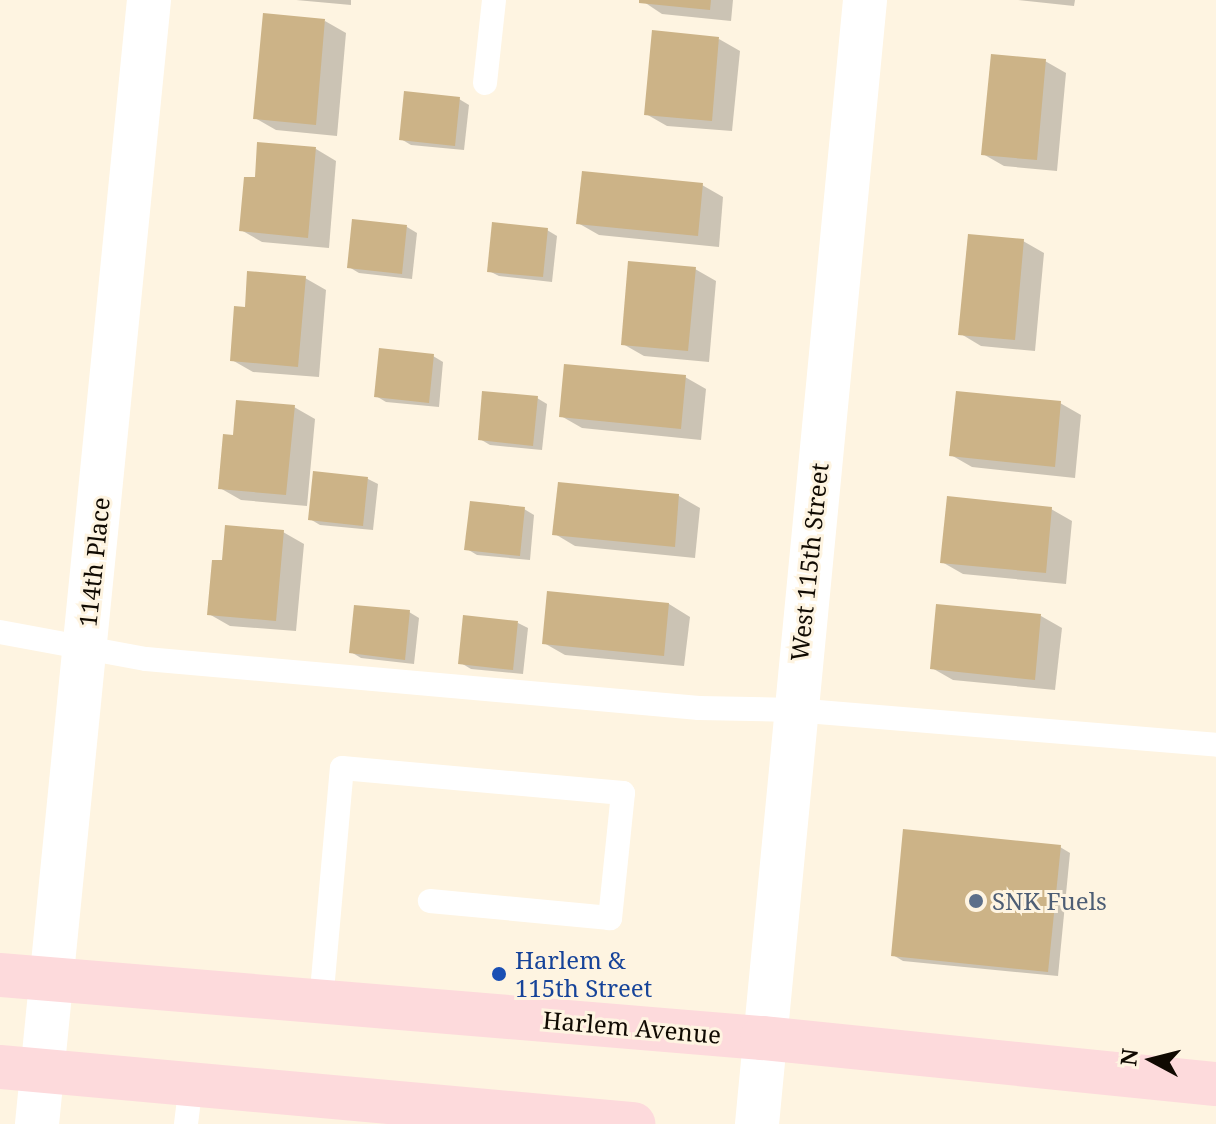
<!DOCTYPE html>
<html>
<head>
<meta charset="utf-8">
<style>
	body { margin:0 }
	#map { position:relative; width:1216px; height:1124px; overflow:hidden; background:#fef4e1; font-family:"Noto Serif",serif }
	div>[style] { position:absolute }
	.shadow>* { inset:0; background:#0003 }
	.building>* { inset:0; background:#ccb387 }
	.service>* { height:24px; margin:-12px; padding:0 12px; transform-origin:12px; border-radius:12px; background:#fff }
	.minor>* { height:44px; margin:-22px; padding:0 22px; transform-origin:22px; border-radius:22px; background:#fff }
	.tertiary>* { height:44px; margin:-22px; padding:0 22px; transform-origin:22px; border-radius:22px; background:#fff }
	.primary>* { height:44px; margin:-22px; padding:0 22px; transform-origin:22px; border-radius:22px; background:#fddadc }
	.dots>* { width:22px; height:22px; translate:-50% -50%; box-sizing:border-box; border:4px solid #fef4e1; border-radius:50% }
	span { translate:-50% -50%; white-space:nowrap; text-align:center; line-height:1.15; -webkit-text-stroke:6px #fef4e1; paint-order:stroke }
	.street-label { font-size:24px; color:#100a02 }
	.service-label { font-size:24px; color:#4e5e75 }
	.left { translate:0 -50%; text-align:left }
	.transit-label { font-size:24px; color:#164399 }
	.north { position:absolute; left:1112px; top:1020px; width:80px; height:80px; -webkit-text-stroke:6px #fef4e1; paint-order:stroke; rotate:277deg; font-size:22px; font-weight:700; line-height:32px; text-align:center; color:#100a02 }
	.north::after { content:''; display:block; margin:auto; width:28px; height:36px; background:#100a02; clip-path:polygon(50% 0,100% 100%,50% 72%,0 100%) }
</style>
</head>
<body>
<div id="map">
	<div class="shadow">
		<div style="clip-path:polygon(296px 0,351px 0,351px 5px)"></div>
		<div style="clip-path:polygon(641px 0,733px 0,731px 21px,662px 14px)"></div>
		<div style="clip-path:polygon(1018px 0,1075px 0,1074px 6px)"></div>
		<div style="clip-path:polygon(325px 21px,346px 33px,337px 136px,276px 130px,255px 118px)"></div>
		<div style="clip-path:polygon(719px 39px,740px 51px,732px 131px,667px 126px,646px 114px)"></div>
		<div style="clip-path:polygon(1045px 61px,1066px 73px,1057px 171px,1004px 166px,983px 154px)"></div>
		<div style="clip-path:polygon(459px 99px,469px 105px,464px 150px,411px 145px,401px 139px)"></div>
		<div style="clip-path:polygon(316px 149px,336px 161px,329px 248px,262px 242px,241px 230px,257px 179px)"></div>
		<div style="clip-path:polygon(702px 185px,723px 197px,719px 247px,599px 235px,578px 223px)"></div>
		<div style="clip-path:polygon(354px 221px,407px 227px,417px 233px,412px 279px,359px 273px,349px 267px)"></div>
		<div style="clip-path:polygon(547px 230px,557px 236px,552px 282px,499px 276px,489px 271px)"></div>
		<div style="clip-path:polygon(1023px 241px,1044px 253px,1035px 351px,981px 346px,961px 334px)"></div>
		<div style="clip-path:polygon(695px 269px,716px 281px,709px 362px,644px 356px,623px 344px)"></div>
		<div style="clip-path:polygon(305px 278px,326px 290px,319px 377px,253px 372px,232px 360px,246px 309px)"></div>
		<div style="clip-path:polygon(433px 356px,443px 362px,439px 407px,386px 402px,376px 396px)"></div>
		<div style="clip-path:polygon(685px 377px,706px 389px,701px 440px,582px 428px,561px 416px)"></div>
		<div style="clip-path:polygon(537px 398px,547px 404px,542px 450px,490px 445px,480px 439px)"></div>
		<div style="clip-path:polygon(1060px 403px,1081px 415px,1075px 478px,972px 467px,951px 455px)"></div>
		<div style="clip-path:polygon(294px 407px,315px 419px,307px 506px,241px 500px,220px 488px,235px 437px)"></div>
		<div style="clip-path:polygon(315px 473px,368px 479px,378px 484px,373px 530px,320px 525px,310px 519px)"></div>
		<div style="clip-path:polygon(560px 484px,679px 496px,700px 508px,695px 558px,575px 546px,555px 534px)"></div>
		<div style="clip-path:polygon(524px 509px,534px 515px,530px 560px,477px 555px,467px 549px)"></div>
		<div style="clip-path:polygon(1051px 509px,1072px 521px,1066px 584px,963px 574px,942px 562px)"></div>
		<div style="clip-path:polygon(283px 532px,304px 544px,296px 631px,230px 626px,209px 614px,224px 563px)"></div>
		<div style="clip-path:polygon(669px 604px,690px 617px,684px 666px,565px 655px,544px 643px)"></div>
		<div style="clip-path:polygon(409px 612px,419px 618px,414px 664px,361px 658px,351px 652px)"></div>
		<div style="clip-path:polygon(1041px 616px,1062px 628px,1055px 690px,953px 680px,932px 668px)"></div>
		<div style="clip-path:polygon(518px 623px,528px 628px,523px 674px,471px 669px,461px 663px)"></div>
		<div style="clip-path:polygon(1060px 847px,1070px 853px,1058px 976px,903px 961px,893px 955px)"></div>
	</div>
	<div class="building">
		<div style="clip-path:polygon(639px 0,711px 0,710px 10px,639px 3px)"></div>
		<div style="clip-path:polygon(263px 13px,325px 19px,316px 125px,253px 119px)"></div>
		<div style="clip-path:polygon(652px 30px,719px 37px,712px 121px,644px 115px)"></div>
		<div style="clip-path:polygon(991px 54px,1046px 59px,1037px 160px,981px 155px)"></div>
		<div style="clip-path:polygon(404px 91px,460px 97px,455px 146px,399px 140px)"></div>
		<div style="clip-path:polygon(257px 142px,316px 147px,308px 238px,239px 231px,244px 177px,255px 177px)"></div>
		<div style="clip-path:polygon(582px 171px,703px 183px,698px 236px,576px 224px)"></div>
		<div style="clip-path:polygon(352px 219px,407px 225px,402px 274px,347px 268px)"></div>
		<div style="clip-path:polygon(492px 222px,548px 228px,543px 277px,487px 272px)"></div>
		<div style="clip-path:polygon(968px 234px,1024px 239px,1015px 340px,958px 335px)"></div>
		<div style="clip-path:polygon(628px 261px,696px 267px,688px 351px,621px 345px)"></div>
		<div style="clip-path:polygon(247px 271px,306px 276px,298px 367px,230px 361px,234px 306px,245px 307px)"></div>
		<div style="clip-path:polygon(379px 348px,434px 354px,429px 403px,374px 397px)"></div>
		<div style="clip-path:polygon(564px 364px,686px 375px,681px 429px,559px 417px)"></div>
		<div style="clip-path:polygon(482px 391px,538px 396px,533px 446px,478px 440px)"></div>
		<div style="clip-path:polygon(956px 391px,1061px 401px,1055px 467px,949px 456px)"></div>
		<div style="clip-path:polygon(236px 400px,295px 405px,286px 495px,218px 489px,223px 434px,233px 435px)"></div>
		<div style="clip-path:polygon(313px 471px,368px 477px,363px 526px,308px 520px)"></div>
		<div style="clip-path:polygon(558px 482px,679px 494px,675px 547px,552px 535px)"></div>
		<div style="clip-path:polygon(947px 496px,1052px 507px,1046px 573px,940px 563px)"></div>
		<div style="clip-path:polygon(470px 501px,525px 507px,520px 556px,464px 550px)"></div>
		<div style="clip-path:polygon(225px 525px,284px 530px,276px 621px,207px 615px,212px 560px,222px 560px)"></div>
		<div style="clip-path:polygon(547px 591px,669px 603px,664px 656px,542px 644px)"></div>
		<div style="clip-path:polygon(936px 604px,1041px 614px,1035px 680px,930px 669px)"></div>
		<div style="clip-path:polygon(354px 605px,410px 610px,405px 660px,349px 653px)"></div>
		<div style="clip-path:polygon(463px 615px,518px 621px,513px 670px,458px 664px)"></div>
		<div style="clip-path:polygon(903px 829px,1061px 845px,1048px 972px,891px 956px)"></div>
	</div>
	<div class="service">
		<div style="left:485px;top:83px;width:83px;rotate:-83.8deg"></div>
		<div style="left:0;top:632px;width:148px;rotate:10.5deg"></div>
		<div style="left:146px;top:659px;width:555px;rotate:5.06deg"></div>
		<div style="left:699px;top:708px;width:95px;rotate:1.2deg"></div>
		<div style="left:794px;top:710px;width:423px;rotate:4.7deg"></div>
		<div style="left:321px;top:1002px;width:235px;rotate:-84.9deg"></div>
		<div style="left:342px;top:768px;width:282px;rotate:5.1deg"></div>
		<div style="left:623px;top:793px;width:126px;rotate:95.9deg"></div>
		<div style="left:610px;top:918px;width:181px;rotate:-174.6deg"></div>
		<div style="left:186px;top:1124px;width:41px;rotate:-83deg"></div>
	</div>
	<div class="minor">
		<div style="left:37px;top:1124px;width:1130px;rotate:-84.31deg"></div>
	</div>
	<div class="tertiary">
		<div style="left:757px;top:1124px;width:1129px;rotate:-84.51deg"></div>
	</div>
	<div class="primary">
		<div style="left:0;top:975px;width:765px;rotate:4.73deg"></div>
		<div style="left:762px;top:1038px;width:456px;rotate:5.8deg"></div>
		<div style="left:0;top:1067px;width:636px;rotate:5.15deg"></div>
	</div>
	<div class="dots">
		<div style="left:976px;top:901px;background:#5c6f8a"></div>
		<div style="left:499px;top:974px;background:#1a4fb4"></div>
	</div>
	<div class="street-label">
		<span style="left:94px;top:562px;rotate:-84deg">114th Place</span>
		<span style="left:809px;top:562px;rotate:-84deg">West 115th Street</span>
		<span style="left:632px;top:1027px;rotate:5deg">Harlem Avenue</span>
	</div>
	<div class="service-label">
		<span class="left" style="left:992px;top:901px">SNK Fuels</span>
	</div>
	<div class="transit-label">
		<span class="left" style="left:515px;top:974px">Harlem &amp;<br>115th Street</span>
	</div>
	<div class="north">N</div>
</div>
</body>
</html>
